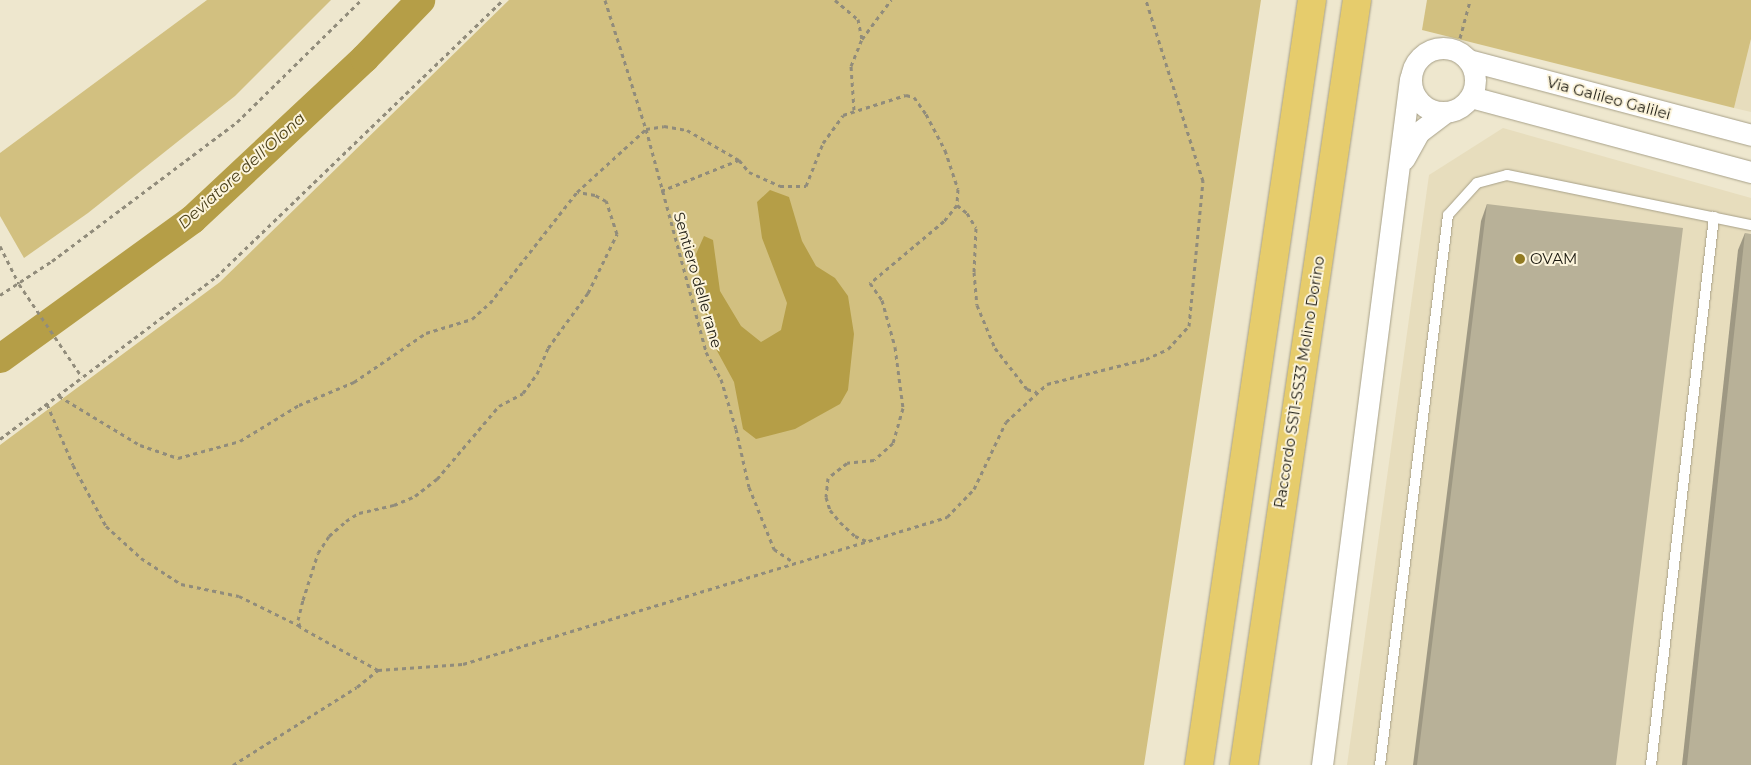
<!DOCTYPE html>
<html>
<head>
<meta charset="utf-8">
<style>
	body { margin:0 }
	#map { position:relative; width:1751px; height:765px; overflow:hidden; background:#eee7ce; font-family:Montserrat,sans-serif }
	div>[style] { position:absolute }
	.built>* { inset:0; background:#e7ddbd }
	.green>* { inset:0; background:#d2c080 }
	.water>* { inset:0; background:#b59e47 }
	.canal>* { height:29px; margin:-14.5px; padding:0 14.5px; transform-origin:14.5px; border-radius:14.5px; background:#b59e47 }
	.path>* { height:3px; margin-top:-1.5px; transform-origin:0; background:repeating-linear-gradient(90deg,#918c7b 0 4px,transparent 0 8px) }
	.roads { filter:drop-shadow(0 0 1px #a7a088) drop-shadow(0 0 1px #a7a088) }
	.service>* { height:10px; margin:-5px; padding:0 5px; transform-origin:5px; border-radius:5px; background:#fff }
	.minor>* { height:21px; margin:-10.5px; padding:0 10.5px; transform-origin:10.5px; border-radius:10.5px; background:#fff }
	.minor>.ring { margin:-10.5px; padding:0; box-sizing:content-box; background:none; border:21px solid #fff; border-radius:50% }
	.trunk>* { height:28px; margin:-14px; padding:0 14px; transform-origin:14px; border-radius:14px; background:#e6cc6c }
	.wall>* { inset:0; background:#9e9883 }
	.building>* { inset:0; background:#b8b198 }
	.dots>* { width:14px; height:14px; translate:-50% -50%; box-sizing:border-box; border:2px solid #fcf4db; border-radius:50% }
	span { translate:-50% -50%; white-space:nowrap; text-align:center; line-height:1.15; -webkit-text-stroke:4px #fcf4db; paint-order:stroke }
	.street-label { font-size:15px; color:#1b1910 }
	.poi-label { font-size:15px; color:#1b1910 }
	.left { translate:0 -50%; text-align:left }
	.water-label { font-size:16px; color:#493f1a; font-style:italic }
</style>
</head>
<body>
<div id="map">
	<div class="built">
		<div style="clip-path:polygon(1751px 39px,1751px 112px,1734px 108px)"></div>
		<div style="clip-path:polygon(1503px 128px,1751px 198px,1751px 765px,1347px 765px,1429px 175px)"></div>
	</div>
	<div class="green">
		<div style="clip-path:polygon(207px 0,331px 0,235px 96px,88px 213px,24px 258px,0 216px,0 153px)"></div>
		<div style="clip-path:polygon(509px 0,1261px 0,1144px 765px,0 765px,0 445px,220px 282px)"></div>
		<div style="clip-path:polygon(1427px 0,1751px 0,1751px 39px,1734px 108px,1422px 30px)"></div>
	</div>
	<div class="water">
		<div style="clip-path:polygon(770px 190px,789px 197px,802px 241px,816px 266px,835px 278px,848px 296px,854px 334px,848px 390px,840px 404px,795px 429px,756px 439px,743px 429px,734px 382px,716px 349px,706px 316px,696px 254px,704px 236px,713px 240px,720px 291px,741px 326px,761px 342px,781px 330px,787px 303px,762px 238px,757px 202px)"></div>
	</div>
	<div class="canal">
		<div style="left:0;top:358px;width:237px;rotate:-35.9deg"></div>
		<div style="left:192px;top:219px;width:236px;rotate:-43.1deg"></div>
		<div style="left:364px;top:58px;width:81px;rotate:-46deg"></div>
	</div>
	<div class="path">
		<div style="left:605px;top:0;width:135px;rotate:72.4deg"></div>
		<div style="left:646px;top:129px;width:231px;rotate:74.9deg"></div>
		<div style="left:706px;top:352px;width:31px;rotate:61deg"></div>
		<div style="left:721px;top:379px;width:52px;rotate:73.3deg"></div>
		<div style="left:736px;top:429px;width:59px;rotate:77.4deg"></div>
		<div style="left:749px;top:487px;width:67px;rotate:68deg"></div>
		<div style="left:774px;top:549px;width:25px;rotate:34deg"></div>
		<div style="left:835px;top:0;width:30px;rotate:40deg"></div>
		<div style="left:858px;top:19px;width:20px;rotate:79deg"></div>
		<div style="left:862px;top:39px;width:49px;rotate:-53.4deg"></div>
		<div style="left:1460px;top:38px;width:39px;rotate:-75deg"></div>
		<div style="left:854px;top:110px;width:44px;rotate:-93.9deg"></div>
		<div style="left:851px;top:66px;width:29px;rotate:-68deg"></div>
		<div style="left:661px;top:191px;width:84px;rotate:-21.7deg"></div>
		<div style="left:957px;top:205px;width:13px;rotate:39deg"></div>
		<div style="left:967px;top:213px;width:17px;rotate:59deg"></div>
		<div style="left:976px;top:228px;width:44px;rotate:92.6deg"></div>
		<div style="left:974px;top:272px;width:33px;rotate:85deg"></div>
		<div style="left:977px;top:305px;width:47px;rotate:67.3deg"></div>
		<div style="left:995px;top:348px;width:52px;rotate:52deg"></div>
		<div style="left:1027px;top:389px;width:10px;rotate:17deg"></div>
		<div style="left:0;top:246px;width:42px;rotate:63.4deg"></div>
		<div style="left:19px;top:284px;width:112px;rotate:55.9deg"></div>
		<div style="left:0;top:295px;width:62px;rotate:-33.2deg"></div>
		<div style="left:52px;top:261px;width:231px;rotate:-36.9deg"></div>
		<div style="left:237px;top:122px;width:174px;rotate:-44.5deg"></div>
		<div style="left:59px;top:396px;width:95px;rotate:31.2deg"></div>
		<div style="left:140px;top:445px;width:40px;rotate:18.9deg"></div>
		<div style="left:178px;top:458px;width:64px;rotate:-15.3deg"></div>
		<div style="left:240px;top:441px;width:69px;rotate:-31.4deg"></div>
		<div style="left:299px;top:405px;width:60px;rotate:-22.7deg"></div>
		<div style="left:354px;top:382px;width:87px;rotate:-34.2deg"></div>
		<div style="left:426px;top:333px;width:48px;rotate:-16.9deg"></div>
		<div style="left:472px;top:319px;width:24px;rotate:-42deg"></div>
		<div style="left:490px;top:303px;width:141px;rotate:-51.9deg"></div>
		<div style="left:577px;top:192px;width:93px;rotate:-42.4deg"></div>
		<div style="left:646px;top:129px;width:18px;rotate:-9deg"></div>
		<div style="left:664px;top:126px;width:23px;rotate:10deg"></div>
		<div style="left:687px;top:130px;width:60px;rotate:30deg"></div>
		<div style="left:739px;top:160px;width:16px;rotate:50deg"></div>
		<div style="left:749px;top:172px;width:34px;rotate:24deg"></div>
		<div style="left:780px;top:186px;width:26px"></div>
		<div style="left:806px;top:186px;width:46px;rotate:-68.4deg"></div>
		<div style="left:823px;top:143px;width:34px;rotate:-54deg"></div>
		<div style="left:843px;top:115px;width:66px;rotate:-17.6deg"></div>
		<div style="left:906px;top:95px;width:8px;rotate:14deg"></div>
		<div style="left:914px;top:97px;width:21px;rotate:55deg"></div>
		<div style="left:926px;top:114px;width:41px;rotate:62.2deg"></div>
		<div style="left:945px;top:150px;width:41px;rotate:71.6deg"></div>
		<div style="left:958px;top:189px;width:16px;rotate:94deg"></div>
		<div style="left:957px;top:205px;width:21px;rotate:129deg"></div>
		<div style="left:944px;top:221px;width:97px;rotate:140deg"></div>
		<div style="left:870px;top:283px;width:21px;rotate:55deg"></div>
		<div style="left:882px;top:300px;width:49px;rotate:74.5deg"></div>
		<div style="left:895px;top:347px;width:62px;rotate:82.5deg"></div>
		<div style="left:903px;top:408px;width:36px;rotate:106deg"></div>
		<div style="left:893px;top:443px;width:25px;rotate:138deg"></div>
		<div style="left:874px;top:460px;width:27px;rotate:174deg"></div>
		<div style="left:847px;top:463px;width:24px;rotate:142deg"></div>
		<div style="left:828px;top:478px;width:19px;rotate:96deg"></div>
		<div style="left:826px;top:497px;width:14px;rotate:73deg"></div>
		<div style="left:830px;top:510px;width:16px;rotate:50deg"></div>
		<div style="left:840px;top:522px;width:21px;rotate:43deg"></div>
		<div style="left:855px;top:536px;width:13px;rotate:23deg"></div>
		<div style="left:47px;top:404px;width:66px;rotate:66.9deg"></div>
		<div style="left:73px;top:465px;width:69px;rotate:61.6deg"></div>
		<div style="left:106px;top:526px;width:47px;rotate:42.4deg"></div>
		<div style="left:141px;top:558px;width:48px;rotate:33deg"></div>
		<div style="left:181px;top:584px;width:59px;rotate:11.7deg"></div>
		<div style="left:239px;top:596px;width:68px;rotate:26.2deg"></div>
		<div style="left:0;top:439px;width:270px;rotate:-36.9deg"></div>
		<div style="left:216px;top:277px;width:399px;rotate:-44deg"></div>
		<div style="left:378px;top:670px;width:89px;rotate:-151.1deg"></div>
		<div style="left:300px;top:627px;width:7px;rotate:-106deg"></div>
		<div style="left:298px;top:620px;width:21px;rotate:-76deg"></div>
		<div style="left:303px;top:600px;width:49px;rotate:-72.3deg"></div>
		<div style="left:318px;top:553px;width:20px;rotate:-57deg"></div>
		<div style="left:329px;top:536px;width:23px;rotate:-41deg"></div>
		<div style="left:346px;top:521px;width:15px;rotate:-32deg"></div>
		<div style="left:359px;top:513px;width:36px;rotate:-13deg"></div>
		<div style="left:394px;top:505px;width:23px;rotate:-23deg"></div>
		<div style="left:415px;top:496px;width:28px;rotate:-38deg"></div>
		<div style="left:437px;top:479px;width:96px;rotate:-49.7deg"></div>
		<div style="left:499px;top:406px;width:27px;rotate:-28deg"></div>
		<div style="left:523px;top:393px;width:24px;rotate:-54deg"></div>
		<div style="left:537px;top:374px;width:28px;rotate:-67deg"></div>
		<div style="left:548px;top:348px;width:68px;rotate:-54deg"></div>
		<div style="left:588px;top:293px;width:66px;rotate:-63.8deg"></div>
		<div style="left:617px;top:234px;width:35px;rotate:-108deg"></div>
		<div style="left:606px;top:201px;width:13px;rotate:-151deg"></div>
		<div style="left:595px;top:195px;width:17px;rotate:-170deg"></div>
		<div style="left:233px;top:765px;width:146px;rotate:-32.2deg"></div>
		<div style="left:357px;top:687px;width:27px;rotate:-39deg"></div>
		<div style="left:378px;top:670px;width:85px;rotate:-4deg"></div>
		<div style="left:463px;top:664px;width:506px;rotate:-16.89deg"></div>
		<div style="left:947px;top:517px;width:39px;rotate:-46deg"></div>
		<div style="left:974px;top:489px;width:74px;rotate:-64.5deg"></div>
		<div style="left:1006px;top:422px;width:56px;rotate:-42.8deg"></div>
		<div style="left:1047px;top:384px;width:102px;rotate:-14.2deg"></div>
		<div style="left:1146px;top:359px;width:24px;rotate:-24deg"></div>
		<div style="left:1168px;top:349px;width:31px;rotate:-48deg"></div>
		<div style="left:1189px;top:326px;width:146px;rotate:-84.5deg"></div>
		<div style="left:1203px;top:181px;width:190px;rotate:-107.5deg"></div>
	</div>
	<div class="roads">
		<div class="service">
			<div style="left:1380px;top:765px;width:554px;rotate:-82.95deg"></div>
			<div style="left:1448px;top:215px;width:43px;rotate:-47.8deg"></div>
			<div style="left:1477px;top:183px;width:31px;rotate:-15deg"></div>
			<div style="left:1507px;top:175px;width:249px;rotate:11.6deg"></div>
			<div style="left:1651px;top:765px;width:552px;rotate:-83.44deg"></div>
		</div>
		<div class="minor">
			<div class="ring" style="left:1411px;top:48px;width:43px;height:43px"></div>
			<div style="left:1468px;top:60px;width:293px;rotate:14.8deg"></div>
			<div style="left:1471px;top:97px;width:290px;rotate:15deg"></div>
			<div style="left:1404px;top:159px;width:31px;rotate:-61deg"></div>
			<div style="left:1419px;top:132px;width:31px;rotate:-37deg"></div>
			<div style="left:1322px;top:765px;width:692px;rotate:-82.69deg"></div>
		</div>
		<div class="trunk">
			<div style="left:1199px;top:765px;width:773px;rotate:-81.6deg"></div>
			<div style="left:1244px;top:765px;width:773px;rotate:-81.6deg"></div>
		</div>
	</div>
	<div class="wall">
		<div style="clip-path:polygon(1487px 204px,1616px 765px,1413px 765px,1481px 221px)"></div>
		<div style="clip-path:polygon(1745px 233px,1751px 765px,1682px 765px,1738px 250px)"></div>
	</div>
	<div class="building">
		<div style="clip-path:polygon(1487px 204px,1683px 228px,1616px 765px,1417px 765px)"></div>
		<div style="clip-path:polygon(1745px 233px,1751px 234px,1751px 765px,1687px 765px)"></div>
	</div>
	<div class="dots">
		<div style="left:1520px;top:259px;background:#927b22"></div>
	</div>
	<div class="street-label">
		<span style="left:1609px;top:98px;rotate:15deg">Via Galileo Galilei</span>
		<span style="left:698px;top:280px;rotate:74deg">Sentiero delle rane</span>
		<span style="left:1299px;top:382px;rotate:-81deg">Raccordo SS11-SS33 Molino Dorino</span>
	</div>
	<div class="poi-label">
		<span class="left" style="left:1530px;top:259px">OVAM</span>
	</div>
	<div class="water-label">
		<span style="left:242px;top:171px;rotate:-42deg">Deviatore dell'Olona</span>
	</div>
</div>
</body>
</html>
